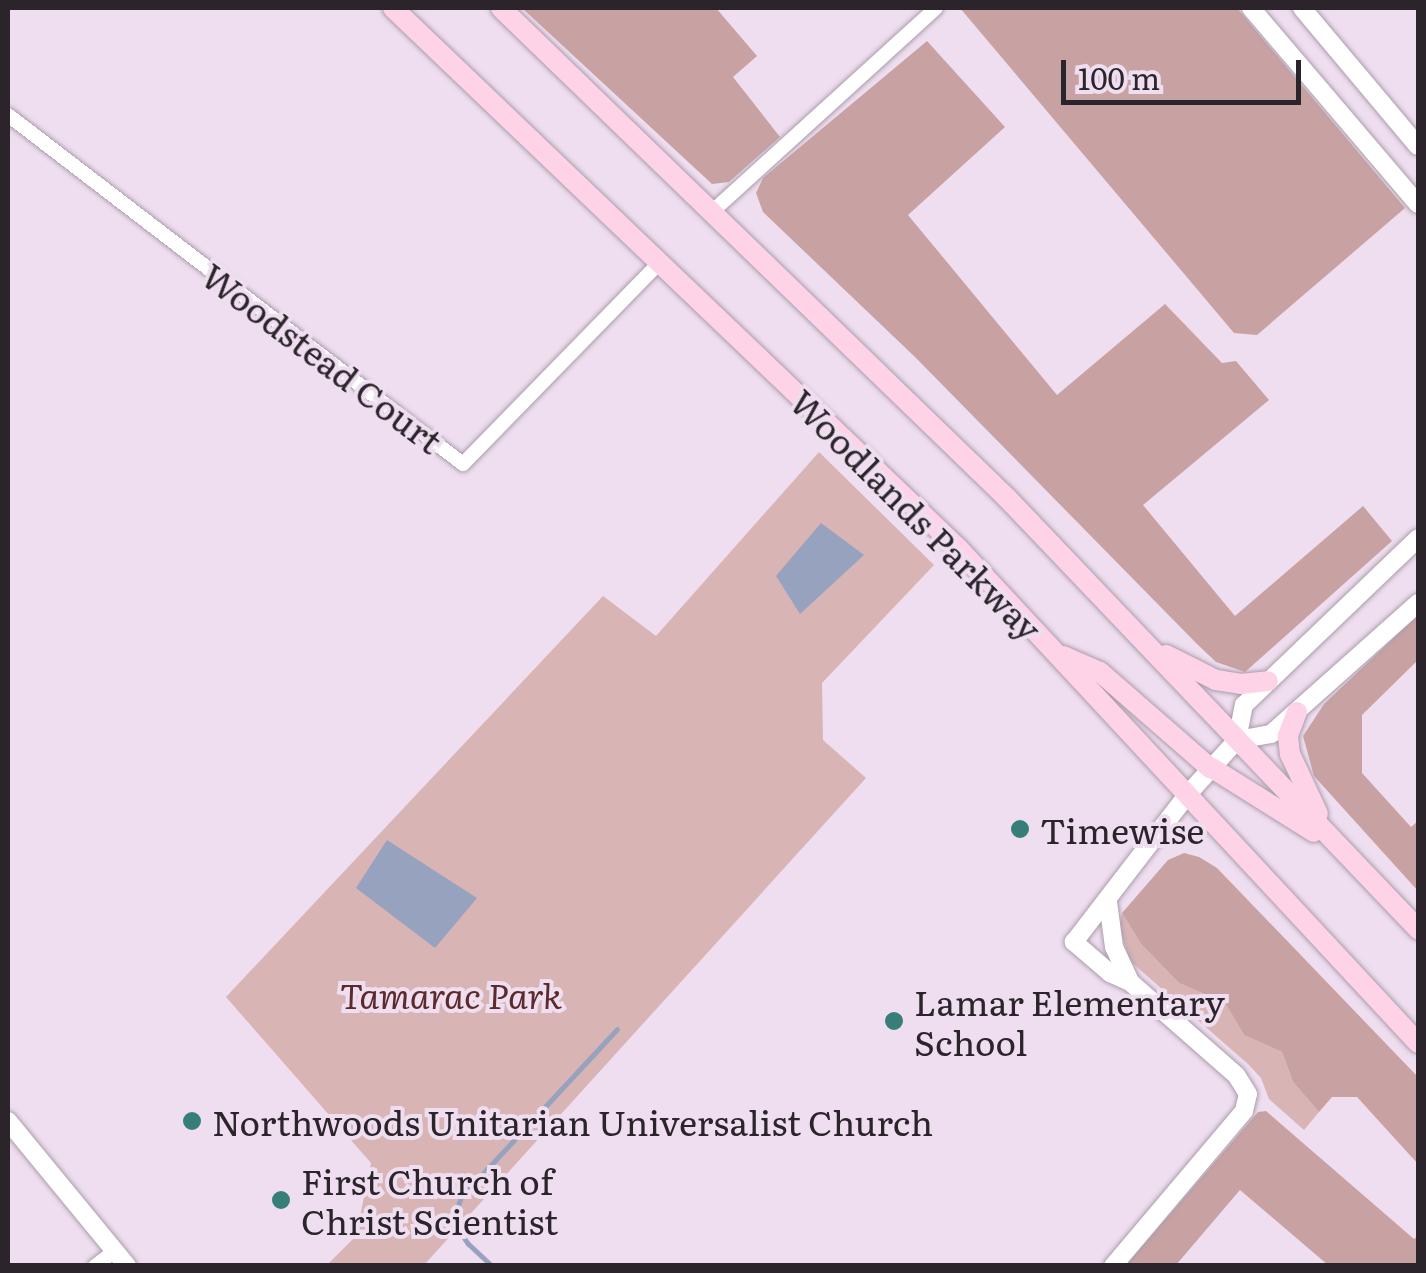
<!DOCTYPE html>
<html>
<head>
<meta charset="utf-8">
<style>
	body { margin:0 }
	#map { position:relative; width:1426px; height:1273px; overflow:hidden; background:#eedeef; font-family:Literata,serif }
	div>[style] { position:absolute }
	.green>* { inset:0; background:#d8b4b5 }
	.forest>* { inset:0; background:#c8a2a3 }
	.water>* { inset:0; background:#97a2bf }
	.stream>* { height:5px; margin:-2.5px; padding:0 2.5px; transform-origin:2.5px; border-radius:2.5px; background:#97a2bf }
	.roads { filter:drop-shadow(0 0 2px #ab9cac) drop-shadow(0 0 2px #ab9cac) }
	.minor>* { height:14px; margin:-7px; padding:0 7px; transform-origin:7px; border-radius:7px; background:#fff }
	.tertiary>* { height:18px; margin:-9px; padding:0 9px; transform-origin:9px; border-radius:9px; background:#fff }
	.primary>* { height:20px; margin:-10px; padding:0 10px; transform-origin:10px; border-radius:10px; background:#ffd3e7 }
	.dots>* { width:28px; height:28px; translate:-50% -50%; box-sizing:border-box; border:5px solid #eedeef; border-radius:50% }
	span { translate:-50% -50%; white-space:nowrap; text-align:center; line-height:1.15; -webkit-text-stroke:8px #eedeef; paint-order:stroke }
	.street-label { font-size:35px; color:#2b252b }
	.poi-label { font-size:35px; color:#2b252b }
	.left { translate:0 -50%; text-align:left }
	.park-label { font-size:35px; color:#5c2a2d; font-style:italic }
	.frame { position:absolute; inset:0; border:10px solid #2b252b; pointer-events:none }
	.scale { position:absolute; left:1061px; top:60px; width:240px; height:45px; box-sizing:border-box; border:5px solid #2b252b; border-top:0; padding-left:12px; font-size:30px; line-height:35px; white-space:nowrap; color:#2b252b; -webkit-text-stroke:8px #eedeef; paint-order:stroke }
</style>
</head>
<body>
<div id="map">
	<div class="green">
		<div style="clip-path:polygon(819px 452px,934px 565px,822px 683px,823px 740px,866px 778px,424px 1265px,327px 1265px,356px 1236px,371px 1163px,226px 997px,603px 596px,656px 636px)"></div>
		<div style="clip-path:polygon(1122px 913px,1141px 944px,1179px 983px,1225px 1003px,1244px 1035px,1282px 1052px,1293px 1082px,1319px 1112px,1304px 1130px,1269px 1099px,1261px 1078px,1248px 1064px,1130px 961px,1119px 926px)"></div>
	</div>
	<div class="forest">
		<div style="clip-path:polygon(522px 8px,716px 8px,757px 56px,733px 77px,780px 137px,729px 182px,712px 184px)"></div>
		<div style="clip-path:polygon(960px 8px,1237px 8px,1405px 208px,1257px 335px,1234px 333px)"></div>
		<div style="clip-path:polygon(927px 41px,1005px 127px,908px 215px,1057px 395px,1165px 304px,1222px 363px,1236px 361px,1269px 400px,1143px 505px,1235px 616px,1363px 506px,1392px 541px,1245px 672px,1216px 662px,1197px 644px,915px 357px,763px 212px,756px 193px,763px 178px)"></div>
		<div style="clip-path:polygon(1418px 615px,1418px 660px,1362px 715px,1362px 773px,1411px 827px,1418px 821px,1418px 891px,1314px 776px,1303px 736px,1324px 704px)"></div>
		<div style="clip-path:polygon(1184px 853px,1199px 857px,1217px 868px,1418px 1077px,1418px 1164px,1357px 1097px,1332px 1097px,1319px 1112px,1293px 1082px,1282px 1052px,1244px 1035px,1225px 1003px,1179px 983px,1141px 944px,1122px 913px,1168px 860px)"></div>
		<div style="clip-path:polygon(1266px 1111px,1414px 1239px,1418px 1236px,1418px 1265px,1328px 1265px,1240px 1190px,1176px 1265px,1126px 1265px,1258px 1112px)"></div>
	</div>
	<div class="water">
		<div style="clip-path:polygon(821px 523px,864px 555px,800px 614px,776px 576px)"></div>
		<div style="clip-path:polygon(387px 840px,477px 898px,435px 948px,356px 888px)"></div>
	</div>
	<div class="stream">
		<div style="left:492px;top:1266px;width:33px;rotate:-137deg"></div>
		<div style="left:468px;top:1244px;width:27px;rotate:-123deg"></div>
		<div style="left:453px;top:1221px;width:25px;rotate:-72deg"></div>
		<div style="left:461px;top:1197px;width:229px;rotate:-47.1deg"></div>
	</div>
	<div class="roads">
		<div class="minor">
			<div style="left:8px;top:115px;width:573px;rotate:37.49deg"></div>
			<div style="left:463px;top:464px;width:282px;rotate:-45.7deg"></div>
			<div style="left:714px;top:210px;width:300px;rotate:-42.3deg"></div>
			<div style="left:95px;top:1266px;width:26px;rotate:-37deg"></div>
		</div>
		<div class="tertiary">
			<div style="left:1251px;top:8px;width:257px;rotate:49.6deg"></div>
			<div style="left:1302px;top:8px;width:180px;rotate:50deg"></div>
			<div style="left:1237px;top:740px;width:35px;rotate:-10deg"></div>
			<div style="left:1271px;top:734px;width:197px;rotate:-41.7deg"></div>
			<div style="left:1108px;top:902px;width:45px;rotate:82.4deg"></div>
			<div style="left:1114px;top:947px;width:38px;rotate:65deg"></div>
			<div style="left:8px;top:1121px;width:188px;rotate:50.6deg"></div>
			<div style="left:1113px;top:1266px;width:203px;rotate:-49.8deg"></div>
			<div style="left:1244px;top:1111px;width:17px;rotate:-77deg"></div>
			<div style="left:1248px;top:1094px;width:22px;rotate:-122deg"></div>
			<div style="left:1236px;top:1075px;width:141px;rotate:-138.7deg"></div>
			<div style="left:1130px;top:982px;width:22px;rotate:-156deg"></div>
			<div style="left:1110px;top:973px;width:48px;rotate:-139.3deg"></div>
			<div style="left:1074px;top:942px;width:187px;rotate:-52.4deg"></div>
			<div style="left:1188px;top:794px;width:73px;rotate:-47.8deg"></div>
			<div style="left:1237px;top:740px;width:36px;rotate:-79deg"></div>
			<div style="left:1244px;top:705px;width:241px;rotate:-43.8deg"></div>
		</div>
		<div class="primary">
			<div style="left:393px;top:8px;width:783px;rotate:43.71deg"></div>
			<div style="left:959px;top:549px;width:674px;rotate:47.1deg"></div>
			<div style="left:501px;top:8px;width:704px;rotate:44.08deg"></div>
			<div style="left:1007px;top:498px;width:596px;rotate:46.36deg"></div>
			<div style="left:1166px;top:655px;width:56px;rotate:26.6deg"></div>
			<div style="left:1216px;top:680px;width:25px;rotate:9deg"></div>
			<div style="left:1241px;top:684px;width:27px;rotate:-6deg"></div>
			<div style="left:1063px;top:656px;width:40px;rotate:23.4deg"></div>
			<div style="left:1100px;top:672px;width:147px;rotate:41.1deg"></div>
			<div style="left:1297px;top:712px;width:26px;rotate:111deg"></div>
			<div style="left:1288px;top:736px;width:18px;rotate:84deg"></div>
			<div style="left:1290px;top:754px;width:66px;rotate:65deg"></div>
			<div style="left:1212px;top:768px;width:120px;rotate:32.1deg"></div>
		</div>
	</div>
	<div class="dots">
		<div style="left:1020px;top:829px;background:#377e78"></div>
		<div style="left:894px;top:1021px;background:#377e78"></div>
		<div style="left:192px;top:1121px;background:#377e78"></div>
		<div style="left:281px;top:1200px;background:#377e78"></div>
	</div>
	<div class="street-label">
		<span style="left:323px;top:357px;rotate:37deg">Woodstead Court</span>
		<span style="left:917px;top:514px;rotate:45deg">Woodlands Parkway</span>
	</div>
	<div class="poi-label">
		<span class="left" style="left:1040px;top:829px">Timewise</span>
		<span class="left" style="left:914px;top:1021px">Lamar Elementary<br>School</span>
		<span class="left" style="left:212px;top:1121px">Northwoods Unitarian Universalist Church</span>
		<span class="left" style="left:301px;top:1200px">First Church of<br>Christ Scientist</span>
	</div>
	<div class="park-label">
		<span style="left:451px;top:994px">Tamarac Park</span>
	</div>
	<div class="frame"></div>
	<div class="scale">100 m</div>
</div>
</body>
</html>
